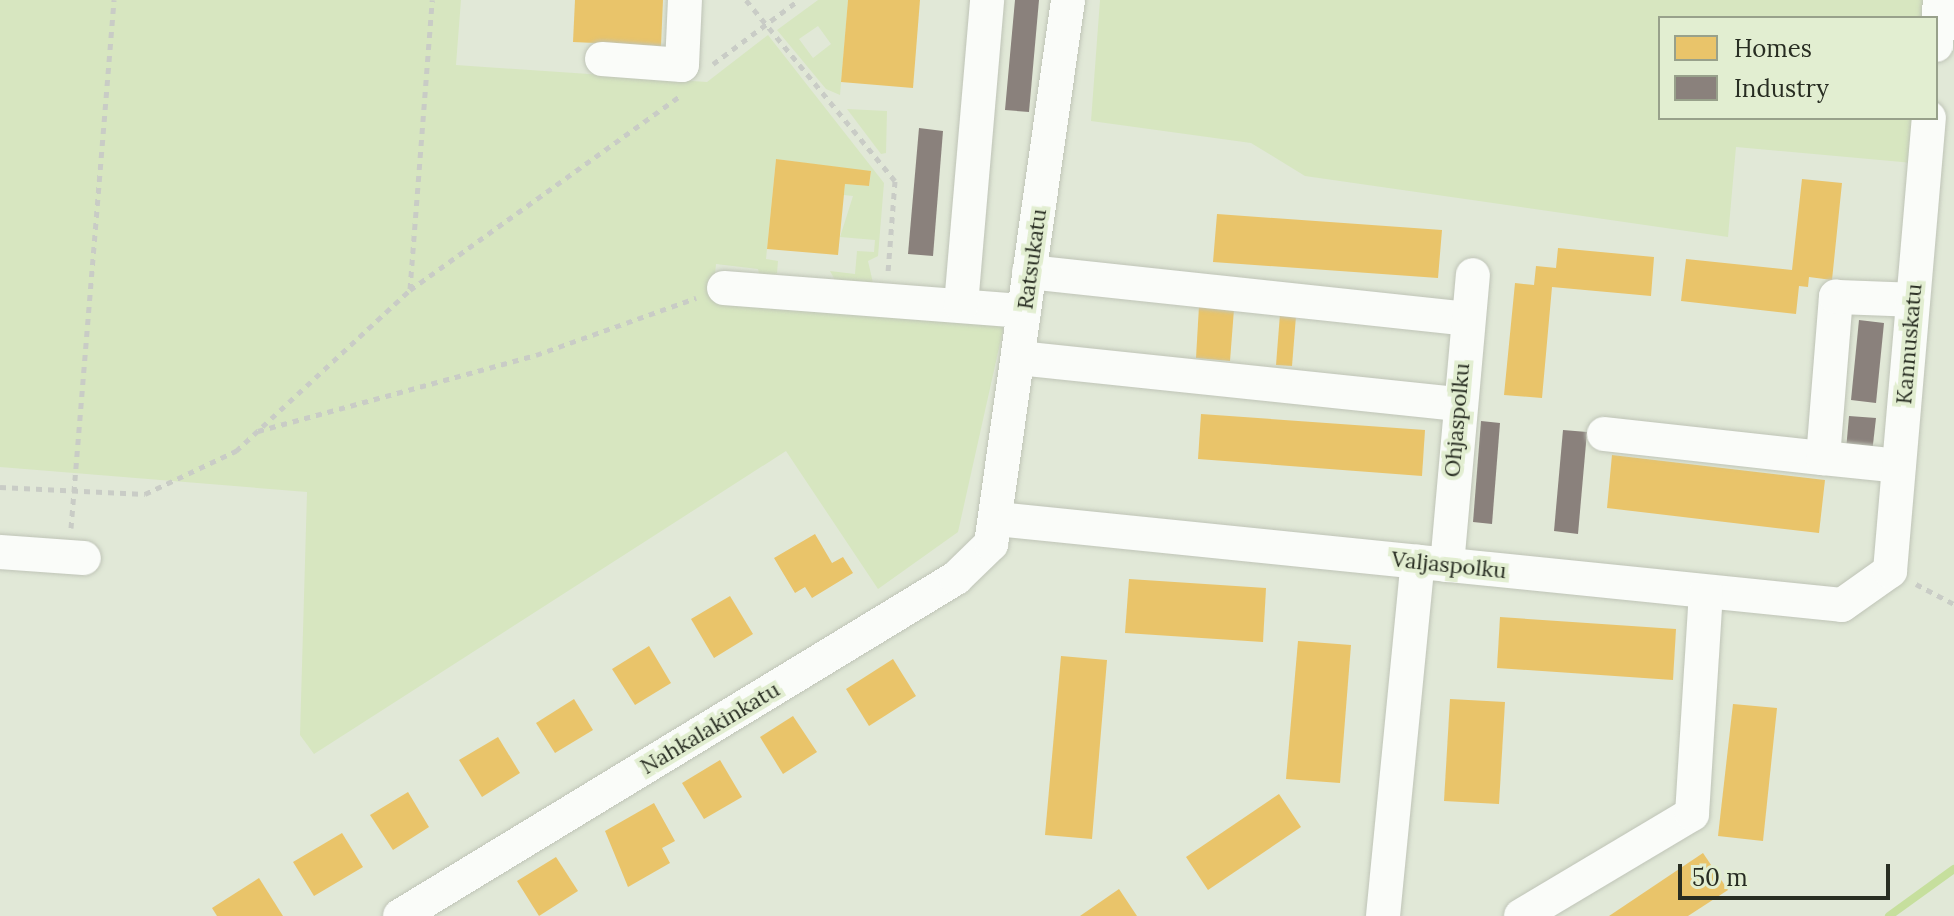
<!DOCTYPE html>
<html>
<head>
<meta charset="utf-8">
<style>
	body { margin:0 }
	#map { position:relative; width:1954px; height:916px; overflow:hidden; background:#e1e8d7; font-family:Lora,serif }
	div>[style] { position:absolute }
	.green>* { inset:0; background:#d7e6c0 }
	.homes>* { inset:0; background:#e9c46a }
	.industry>* { inset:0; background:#8a817c }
	.stream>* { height:8px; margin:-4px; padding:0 4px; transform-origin:4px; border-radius:4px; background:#c6df9d }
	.path>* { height:5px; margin-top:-2.5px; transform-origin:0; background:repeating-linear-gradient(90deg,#c9ccc6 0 6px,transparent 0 12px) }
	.roads { filter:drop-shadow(0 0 2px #bfc4b7) drop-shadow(0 0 2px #bfc4b7) }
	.minor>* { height:34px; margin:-17px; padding:0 17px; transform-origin:17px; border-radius:17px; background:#fafcf9 }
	span { translate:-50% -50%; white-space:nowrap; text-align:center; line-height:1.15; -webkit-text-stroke:8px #e2eed1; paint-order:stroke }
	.street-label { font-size:22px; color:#282d22 }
	.legend { position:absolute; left:1658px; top:16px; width:280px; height:104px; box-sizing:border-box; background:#e2eed1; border:2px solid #98a18b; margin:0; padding:10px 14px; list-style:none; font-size:24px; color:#282d22 }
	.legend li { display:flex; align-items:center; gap:16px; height:40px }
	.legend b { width:40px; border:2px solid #98a18b }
	.scale { position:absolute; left:1678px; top:864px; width:212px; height:36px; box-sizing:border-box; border:4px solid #282d22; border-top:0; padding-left:10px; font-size:24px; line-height:28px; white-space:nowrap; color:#282d22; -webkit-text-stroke:6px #e2eed1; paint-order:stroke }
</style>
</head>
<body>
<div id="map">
	<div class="green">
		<div style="clip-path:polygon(0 0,461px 0,456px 65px,707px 82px,768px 35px,884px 183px,878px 256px,868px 261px,873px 283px,835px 280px,830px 271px,855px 274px,857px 251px,874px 252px,875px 240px,840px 237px,853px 196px,844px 195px,845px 184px,869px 186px,871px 172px,776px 159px,766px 259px,778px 261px,777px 273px,761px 285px,758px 269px,716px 264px,713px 297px,1005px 321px,958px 532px,878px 589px,786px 451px,314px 754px,300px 735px,307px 492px,0 467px)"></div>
		<div style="clip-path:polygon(evenodd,818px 0,848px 0,840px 95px,826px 89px,777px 30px,818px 0,818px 26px,831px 44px,813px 58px,799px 39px,818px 26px)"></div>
		<div style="clip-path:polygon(1100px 0,1926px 0,1925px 18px,1660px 18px,1660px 118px,1917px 118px,1913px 163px,1736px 147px,1728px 237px,1305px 176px,1251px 143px,1091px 121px)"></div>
		<div style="clip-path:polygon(847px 109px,887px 111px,886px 153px,881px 154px)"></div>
	</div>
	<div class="homes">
		<div style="clip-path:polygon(575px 0,663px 0,661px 46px,573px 42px)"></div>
		<div style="clip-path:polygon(848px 0,920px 0,913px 88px,841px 82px)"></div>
		<div style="clip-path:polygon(776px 159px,871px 171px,869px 186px,845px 184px,838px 255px,767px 249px)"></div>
		<div style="clip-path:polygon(1802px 179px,1842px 183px,1832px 280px,1809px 277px,1808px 287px,1799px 286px,1796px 314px,1681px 301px,1686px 259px,1792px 270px)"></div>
		<div style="clip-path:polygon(1217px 214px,1442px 230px,1438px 278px,1213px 262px)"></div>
		<div style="clip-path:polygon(1558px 248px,1654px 257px,1651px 296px,1552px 287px,1542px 398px,1504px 395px,1515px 283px,1534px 285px,1536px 266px,1556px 268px)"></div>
		<div style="clip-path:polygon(1199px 306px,1234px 309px,1230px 361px,1196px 358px)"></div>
		<div style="clip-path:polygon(1280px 314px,1296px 316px,1292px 366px,1276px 365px)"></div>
		<div style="clip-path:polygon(1201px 414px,1425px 430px,1422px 476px,1198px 459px)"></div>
		<div style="clip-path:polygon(1612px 455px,1825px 480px,1819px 533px,1607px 508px)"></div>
		<div style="clip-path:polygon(815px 534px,832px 563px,843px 557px,853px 573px,812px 598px,805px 587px,795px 593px,774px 558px)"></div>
		<div style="clip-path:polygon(1129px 579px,1266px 588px,1263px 642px,1125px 633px)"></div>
		<div style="clip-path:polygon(730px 596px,753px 634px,714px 658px,691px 619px)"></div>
		<div style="clip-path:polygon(1500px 617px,1676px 629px,1673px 680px,1497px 668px)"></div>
		<div style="clip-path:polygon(1298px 641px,1351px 645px,1340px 783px,1286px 779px)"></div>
		<div style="clip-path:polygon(649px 646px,671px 683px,635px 705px,612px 669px)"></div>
		<div style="clip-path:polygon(1061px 656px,1107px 660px,1092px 839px,1045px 835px)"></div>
		<div style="clip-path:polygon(893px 659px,916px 696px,869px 726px,846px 689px)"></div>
		<div style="clip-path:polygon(574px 699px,593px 730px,555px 753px,536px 723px)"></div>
		<div style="clip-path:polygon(1450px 699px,1505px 702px,1499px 804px,1444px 801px)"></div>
		<div style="clip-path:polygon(1733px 704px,1777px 708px,1763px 841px,1718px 836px)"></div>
		<div style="clip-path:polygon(793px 716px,817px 752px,783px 774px,760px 737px)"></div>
		<div style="clip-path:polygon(498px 737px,520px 773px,482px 797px,459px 760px)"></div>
		<div style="clip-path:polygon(720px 760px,742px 797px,704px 819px,682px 783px)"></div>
		<div style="clip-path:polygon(408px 792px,429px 827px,393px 850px,370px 815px)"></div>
		<div style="clip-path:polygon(1279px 794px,1301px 827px,1208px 890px,1186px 857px)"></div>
		<div style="clip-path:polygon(654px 803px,675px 841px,662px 848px,670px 863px,628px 887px,605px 831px)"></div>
		<div style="clip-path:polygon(342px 833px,363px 867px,314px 896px,293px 862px)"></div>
		<div style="clip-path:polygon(1703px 853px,1728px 890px,1688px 916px,1609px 916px)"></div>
		<div style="clip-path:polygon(556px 857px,578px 891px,539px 916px,517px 881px)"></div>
		<div style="clip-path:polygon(259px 878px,283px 916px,217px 916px,212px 908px)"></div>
		<div style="clip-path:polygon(1119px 889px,1137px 916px,1080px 916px)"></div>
	</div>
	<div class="industry">
		<div style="clip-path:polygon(1015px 0,1039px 0,1029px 112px,1005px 110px)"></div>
		<div style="clip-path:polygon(919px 128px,943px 131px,933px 256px,908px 254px)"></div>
		<div style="clip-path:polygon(1859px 320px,1884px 323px,1876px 403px,1851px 400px)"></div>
		<div style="clip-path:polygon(1849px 416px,1876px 418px,1872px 453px,1846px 450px)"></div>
		<div style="clip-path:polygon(1481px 421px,1500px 423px,1492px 524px,1473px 522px)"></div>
		<div style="clip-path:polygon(1563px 430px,1587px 432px,1578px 534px,1554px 531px)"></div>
	</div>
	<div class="stream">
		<div style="left:1889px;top:916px;width:80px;rotate:-35.9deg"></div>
	</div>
	<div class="path">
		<div style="left:746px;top:0;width:234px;rotate:50.5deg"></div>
		<div style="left:895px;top:181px;width:92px;rotate:94.4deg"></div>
		<div style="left:713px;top:64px;width:107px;rotate:-36.7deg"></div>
		<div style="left:410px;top:289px;width:290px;rotate:-85.6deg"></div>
		<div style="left:258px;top:431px;width:288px;rotate:-15.3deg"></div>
		<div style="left:536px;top:355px;width:170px;rotate:-19.6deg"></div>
		<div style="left:0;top:487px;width:145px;rotate:2.8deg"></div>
		<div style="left:145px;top:494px;width:101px;rotate:-25.3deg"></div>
		<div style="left:236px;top:451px;width:237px;rotate:-42.8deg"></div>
		<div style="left:410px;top:290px;width:332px;rotate:-35.7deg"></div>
		<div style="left:71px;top:528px;width:530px;rotate:-85.34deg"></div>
		<div style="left:1916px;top:584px;width:43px;rotate:27.8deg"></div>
	</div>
	<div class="roads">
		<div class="minor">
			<div style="left:1936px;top:45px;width:45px;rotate:-84.9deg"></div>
			<div style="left:602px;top:59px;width:80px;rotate:4.3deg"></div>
			<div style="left:682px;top:65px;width:65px;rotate:-87.4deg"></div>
			<div style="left:1029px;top:272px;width:441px;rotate:6.1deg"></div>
			<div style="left:724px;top:288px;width:301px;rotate:4.4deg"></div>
			<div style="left:961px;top:305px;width:306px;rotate:-85.1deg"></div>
			<div style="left:1019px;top:358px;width:439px;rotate:6deg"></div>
			<div style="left:1604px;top:434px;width:220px;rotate:6.3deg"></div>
			<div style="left:1823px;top:458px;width:162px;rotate:-85.4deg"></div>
			<div style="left:1836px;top:297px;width:77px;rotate:2.2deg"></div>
			<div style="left:1823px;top:458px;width:76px;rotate:6deg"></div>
			<div style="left:997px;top:519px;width:849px;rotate:5.81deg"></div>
			<div style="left:1842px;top:605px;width:59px;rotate:-35.3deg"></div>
			<div style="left:1890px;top:571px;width:455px;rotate:-85.1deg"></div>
			<div style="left:0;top:552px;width:84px;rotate:4.1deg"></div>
			<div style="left:1447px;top:565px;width:291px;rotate:-84.9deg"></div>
			<div style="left:400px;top:916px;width:651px;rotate:-31.3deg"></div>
			<div style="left:956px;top:578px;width:49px;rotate:-44.2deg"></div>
			<div style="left:991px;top:544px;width:549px;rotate:-81.94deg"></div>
			<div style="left:1383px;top:916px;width:356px;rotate:-84.4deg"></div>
			<div style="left:1521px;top:916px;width:199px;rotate:-30.8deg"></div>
			<div style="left:1692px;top:814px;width:222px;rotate:-86.4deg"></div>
		</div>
	</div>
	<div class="street-label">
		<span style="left:1032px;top:259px;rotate:-82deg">Ratsukatu</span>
		<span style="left:1909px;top:344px;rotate:-85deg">Kannuskatu</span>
		<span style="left:1457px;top:420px;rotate:-85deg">Ohjaspolku</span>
		<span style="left:1449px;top:565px;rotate:6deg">Valjaspolku</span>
		<span style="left:710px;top:728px;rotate:-31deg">Nahkalakinkatu</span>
	</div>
	<ul class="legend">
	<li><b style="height:22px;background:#e9c46a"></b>Homes</li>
	<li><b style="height:22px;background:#8a817c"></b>Industry</li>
	</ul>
	<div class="scale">50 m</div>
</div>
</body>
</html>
